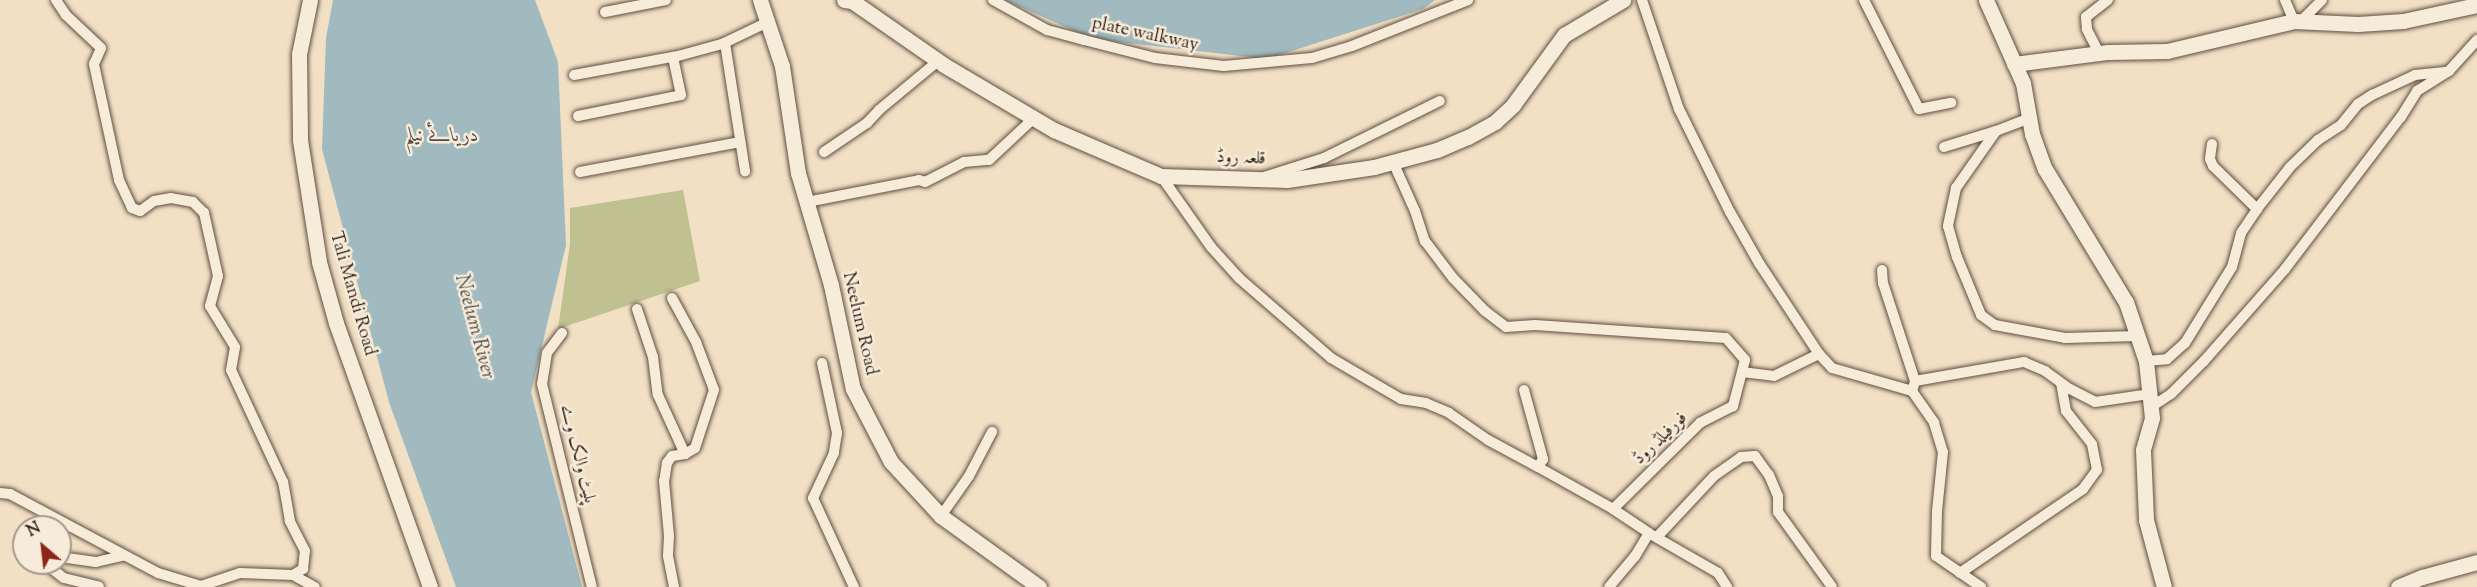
<!DOCTYPE html>
<html>
<head>
<meta charset="utf-8">
<style>
	body { margin:0 }
	#map { position:relative; width:2477px; height:587px; overflow:hidden; background:#f2e0c4; font-family:"Sorts Mill Goudy",Amiri,serif }
	div>[style] { position:absolute }
	.green>* { inset:0; background:#bfc191 }
	.water>* { inset:0; background:#a0babf }
	.roads { filter:drop-shadow(0 0 2px #5f4e41) drop-shadow(0 0 2px #5f4e41) }
	.street>* { height:10px; margin:-5px; padding:0 5px; transform-origin:5px; border-radius:5px; background:#f7ebd9 }
	.secondary>* { height:15px; margin:-7.5px; padding:0 7.5px; transform-origin:7.5px; border-radius:7.5px; background:#f7ebd9 }
	span { translate:-50% -50%; white-space:nowrap; text-align:center; line-height:1.15; -webkit-text-stroke:5px #f7ebd9; paint-order:stroke }
	.street-label { font-size:18px; color:#2e1d15 }
	.water-label { font-size:20px; color:#504c48; font-style:italic }
	.north { position:absolute; left:12px; top:515px; width:60px; height:60px; box-sizing:border-box; background:#f7ebd9; border:2px solid #a7998b; border-radius:50%; rotate:332deg; font-size:16px; font-weight:700; line-height:24px; text-align:center; color:#2e1d15 }
	.north::after { content:''; display:block; margin:auto; width:21px; height:27px; background:#8f2418; clip-path:polygon(50% 0,100% 100%,50% 72%,0 100%) }
</style>
</head>
<body>
<div id="map">
	<div class="green">
		<div style="clip-path:polygon(683px 190px,700px 281px,558px 329px,570px 244px,570px 208px)"></div>
	</div>
	<div class="water">
		<div style="clip-path:polygon(333px 0,535px 0,558px 62px,566px 245px,531px 392px,582px 587px,456px 587px,389px 402px,322px 149px,326px 38px)"></div>
		<div style="clip-path:polygon(1005px 0,1435px 0,1423px 9px,1267px 59px,1093px 39px)"></div>
	</div>
	<div class="roads">
		<div class="street">
			<div style="left:993px;top:0;width:62px;rotate:29.1deg"></div>
			<div style="left:1047px;top:30px;width:38px;rotate:15deg"></div>
			<div style="left:1084px;top:40px;width:73px;rotate:14.2deg"></div>
			<div style="left:1155px;top:58px;width:69px;rotate:6.6deg"></div>
			<div style="left:1224px;top:66px;width:88px;rotate:-5.2deg"></div>
			<div style="left:1312px;top:58px;width:42px;rotate:-16.7deg"></div>
			<div style="left:1352px;top:46px;width:125px;rotate:-21.6deg"></div>
			<div style="left:1642px;top:0;width:115px;rotate:71.3deg"></div>
			<div style="left:1679px;top:109px;width:115px;rotate:63.7deg"></div>
			<div style="left:1730px;top:212px;width:59px;rotate:60.4deg"></div>
			<div style="left:1759px;top:263px;width:109px;rotate:56.6deg"></div>
			<div style="left:1864px;top:0;width:122px;rotate:63.2deg"></div>
			<div style="left:1919px;top:109px;width:33px;rotate:-11deg"></div>
			<div style="left:2285px;top:0;width:23px;rotate:67deg"></div>
			<div style="left:605px;top:12px;width:62px;rotate:-11.1deg"></div>
			<div style="left:2302px;top:20px;width:28px;rotate:-45deg"></div>
			<div style="left:725px;top:43px;width:130px;rotate:81.1deg"></div>
			<div style="left:2099px;top:53px;width:27px;rotate:-117deg"></div>
			<div style="left:2087px;top:29px;width:12px;rotate:-95deg"></div>
			<div style="left:2086px;top:17px;width:28px;rotate:-38deg"></div>
			<div style="left:574px;top:75px;width:106px;rotate:-10.4deg"></div>
			<div style="left:678px;top:56px;width:46px;rotate:-15.3deg"></div>
			<div style="left:722px;top:44px;width:51px;rotate:-25.6deg"></div>
			<div style="left:578px;top:116px;width:105px;rotate:-11.5deg"></div>
			<div style="left:681px;top:95px;width:39px;rotate:-102deg"></div>
			<div style="left:2030px;top:118px;width:36px;rotate:159deg"></div>
			<div style="left:1996px;top:131px;width:70px;rotate:125.1deg"></div>
			<div style="left:1956px;top:188px;width:39px;rotate:102deg"></div>
			<div style="left:1948px;top:226px;width:32px;rotate:74deg"></div>
			<div style="left:1957px;top:257px;width:63px;rotate:67.5deg"></div>
			<div style="left:1981px;top:315px;width:17px;rotate:36deg"></div>
			<div style="left:1995px;top:325px;width:71px;rotate:10.5deg"></div>
			<div style="left:2065px;top:338px;width:72px;rotate:-1.6deg"></div>
			<div style="left:2212px;top:144px;width:15px;rotate:98deg"></div>
			<div style="left:2210px;top:159px;width:8px;rotate:67deg"></div>
			<div style="left:2213px;top:166px;width:62px;rotate:44.3deg"></div>
			<div style="left:1944px;top:147px;width:54px;rotate:-17.1deg"></div>
			<div style="left:824px;top:152px;width:52px;rotate:-34deg"></div>
			<div style="left:867px;top:123px;width:18px;rotate:-47deg"></div>
			<div style="left:879px;top:110px;width:77px;rotate:-39.7deg"></div>
			<div style="left:1393px;top:162px;width:54px;rotate:65.8deg"></div>
			<div style="left:1415px;top:211px;width:32px;rotate:72deg"></div>
			<div style="left:1425px;top:241px;width:46px;rotate:52.9deg"></div>
			<div style="left:1453px;top:278px;width:46px;rotate:45.9deg"></div>
			<div style="left:1485px;top:311px;width:26px;rotate:37deg"></div>
			<div style="left:1506px;top:327px;width:29px;rotate:-4deg"></div>
			<div style="left:1535px;top:325px;width:191px;rotate:3.9deg"></div>
			<div style="left:1726px;top:338px;width:29px;rotate:49deg"></div>
			<div style="left:1745px;top:360px;width:48px;rotate:104.6deg"></div>
			<div style="left:1733px;top:406px;width:37px;rotate:153deg"></div>
			<div style="left:1700px;top:423px;width:122px;rotate:135.3deg"></div>
			<div style="left:1613px;top:509px;width:43px;rotate:33.7deg"></div>
			<div style="left:1649px;top:533px;width:27px;rotate:121deg"></div>
			<div style="left:1635px;top:556px;width:40px;rotate:130deg"></div>
			<div style="left:580px;top:172px;width:163px;rotate:-10.6deg"></div>
			<div style="left:1161px;top:176px;width:87px;rotate:54.8deg"></div>
			<div style="left:1211px;top:247px;width:42px;rotate:47.9deg"></div>
			<div style="left:1239px;top:278px;width:122px;rotate:41deg"></div>
			<div style="left:1331px;top:358px;width:81px;rotate:30.4deg"></div>
			<div style="left:1401px;top:399px;width:25px;rotate:9deg"></div>
			<div style="left:1426px;top:403px;width:25px;rotate:23deg"></div>
			<div style="left:1449px;top:413px;width:47px;rotate:34.7deg"></div>
			<div style="left:1488px;top:440px;width:57px;rotate:28.4deg"></div>
			<div style="left:1264px;top:177px;width:63px;rotate:-17.6deg"></div>
			<div style="left:1324px;top:158px;width:129px;rotate:-26.2deg"></div>
			<div style="left:807px;top:202px;width:114px;rotate:-11.1deg"></div>
			<div style="left:919px;top:180px;width:6px;rotate:18deg"></div>
			<div style="left:925px;top:182px;width:44px;rotate:-27.1deg"></div>
			<div style="left:964px;top:162px;width:25px;rotate:-5deg"></div>
			<div style="left:989px;top:160px;width:62px;rotate:-43deg"></div>
			<div style="left:1882px;top:270px;width:13px;rotate:86deg"></div>
			<div style="left:1883px;top:283px;width:103px;rotate:71.9deg"></div>
			<div style="left:672px;top:298px;width:50px;rotate:61.4deg"></div>
			<div style="left:696px;top:342px;width:51px;rotate:69.4deg"></div>
			<div style="left:714px;top:390px;width:61px;rotate:108.1deg"></div>
			<div style="left:695px;top:448px;width:12px;rotate:149deg"></div>
			<div style="left:685px;top:454px;width:13px;rotate:171deg"></div>
			<div style="left:672px;top:456px;width:9px;rotate:126deg"></div>
			<div style="left:667px;top:463px;width:18px;rotate:99deg"></div>
			<div style="left:664px;top:481px;width:55px;rotate:84.8deg"></div>
			<div style="left:669px;top:536px;width:20px;rotate:93deg"></div>
			<div style="left:668px;top:556px;width:32px;rotate:79deg"></div>
			<div style="left:637px;top:309px;width:51px;rotate:71.6deg"></div>
			<div style="left:653px;top:357px;width:38px;rotate:83deg"></div>
			<div style="left:658px;top:395px;width:65px;rotate:65.4deg"></div>
			<div style="left:562px;top:333px;width:25px;rotate:127deg"></div>
			<div style="left:547px;top:353px;width:31px;rotate:99deg"></div>
			<div style="left:542px;top:384px;width:209px;rotate:76.2deg"></div>
			<div style="left:2146px;top:361px;width:21px;rotate:-5deg"></div>
			<div style="left:2167px;top:359px;width:24px;rotate:-42deg"></div>
			<div style="left:2185px;top:343px;width:89px;rotate:-58.3deg"></div>
			<div style="left:2232px;top:267px;width:35px;rotate:-75deg"></div>
			<div style="left:2241px;top:233px;width:29px;rotate:-56deg"></div>
			<div style="left:2257px;top:209px;width:53px;rotate:-51.8deg"></div>
			<div style="left:2290px;top:167px;width:39px;rotate:-44deg"></div>
			<div style="left:2318px;top:140px;width:27px;rotate:-33deg"></div>
			<div style="left:2341px;top:125px;width:27px;rotate:-51deg"></div>
			<div style="left:2358px;top:104px;width:17px;rotate:-33deg"></div>
			<div style="left:2372px;top:95px;width:47px;rotate:-24.9deg"></div>
			<div style="left:2415px;top:75px;width:30px;rotate:-6deg"></div>
			<div style="left:822px;top:363px;width:72px;rotate:77.9deg"></div>
			<div style="left:837px;top:433px;width:20px;rotate:99deg"></div>
			<div style="left:834px;top:453px;width:50px;rotate:115deg"></div>
			<div style="left:813px;top:498px;width:98px;rotate:65.3deg"></div>
			<div style="left:1742px;top:372px;width:32px;rotate:7deg"></div>
			<div style="left:1774px;top:376px;width:50px;rotate:-26.1deg"></div>
			<div style="left:1819px;top:354px;width:19px;rotate:47deg"></div>
			<div style="left:1832px;top:368px;width:83px;rotate:16deg"></div>
			<div style="left:1524px;top:390px;width:72px;rotate:74.6deg"></div>
			<div style="left:1543px;top:459px;width:9px;rotate:122deg"></div>
			<div style="left:1538px;top:467px;width:86px;rotate:29.2deg"></div>
			<div style="left:1912px;top:391px;width:10px;rotate:-73deg"></div>
			<div style="left:1915px;top:381px;width:111px;rotate:-9.9deg"></div>
			<div style="left:2024px;top:362px;width:23px;rotate:23deg"></div>
			<div style="left:2045px;top:371px;width:31px;rotate:36deg"></div>
			<div style="left:2070px;top:389px;width:28px;rotate:27deg"></div>
			<div style="left:2095px;top:402px;width:56px;rotate:-8.3deg"></div>
			<div style="left:1912px;top:391px;width:39px;rotate:55deg"></div>
			<div style="left:1934px;top:423px;width:30px;rotate:73deg"></div>
			<div style="left:1943px;top:452px;width:59px;rotate:95.8deg"></div>
			<div style="left:1937px;top:511px;width:45px;rotate:91.3deg"></div>
			<div style="left:1936px;top:556px;width:55px;rotate:34.6deg"></div>
			<div style="left:2151px;top:407px;width:24px;rotate:-33deg"></div>
			<div style="left:2171px;top:394px;width:47px;rotate:-45deg"></div>
			<div style="left:2204px;top:361px;width:123px;rotate:-48.6deg"></div>
			<div style="left:2285px;top:269px;width:191px;rotate:-52.7deg"></div>
			<div style="left:2401px;top:117px;width:31px;rotate:-58deg"></div>
			<div style="left:2417px;top:91px;width:38px;rotate:-32deg"></div>
			<div style="left:2449px;top:71px;width:42px;rotate:-47.9deg"></div>
			<div style="left:0;top:493px;width:10px;rotate:6deg"></div>
			<div style="left:10px;top:494px;width:168px;rotate:28.1deg"></div>
			<div style="left:158px;top:573px;width:45px;rotate:16.8deg"></div>
			<div style="left:201px;top:586px;width:41px;rotate:-18.4deg"></div>
			<div style="left:240px;top:573px;width:53px;rotate:2.2deg"></div>
			<div style="left:293px;top:575px;width:12px;rotate:-31deg"></div>
			<div style="left:303px;top:569px;width:18px;rotate:-84deg"></div>
			<div style="left:305px;top:551px;width:34px;rotate:-117deg"></div>
			<div style="left:290px;top:521px;width:40px;rotate:-100deg"></div>
			<div style="left:283px;top:482px;width:123px;rotate:-114.9deg"></div>
			<div style="left:231px;top:370px;width:23px;rotate:-80deg"></div>
			<div style="left:235px;top:347px;width:48px;rotate:-121.4deg"></div>
			<div style="left:210px;top:306px;width:31px;rotate:-75deg"></div>
			<div style="left:218px;top:276px;width:65px;rotate:-102.5deg"></div>
			<div style="left:204px;top:213px;width:16px;rotate:-135deg"></div>
			<div style="left:193px;top:202px;width:22px;rotate:-170deg"></div>
			<div style="left:171px;top:198px;width:17px;rotate:170deg"></div>
			<div style="left:154px;top:201px;width:17px;rotate:144deg"></div>
			<div style="left:140px;top:211px;width:9px;rotate:-159deg"></div>
			<div style="left:132px;top:208px;width:31px;rotate:-115deg"></div>
			<div style="left:119px;top:180px;width:119px;rotate:-102.2deg"></div>
			<div style="left:94px;top:64px;width:17px;rotate:-66deg"></div>
			<div style="left:101px;top:48px;width:48px;rotate:-136.7deg"></div>
			<div style="left:66px;top:15px;width:18px;rotate:-124deg"></div>
			<div style="left:941px;top:516px;width:49px;rotate:-55deg"></div>
			<div style="left:969px;top:476px;width:50px;rotate:-62.4deg"></div>
			<div style="left:1652px;top:535px;width:76px;rotate:29.9deg"></div>
			<div style="left:1718px;top:573px;width:17px;rotate:57deg"></div>
			<div style="left:1657px;top:537px;width:83px;rotate:-46.9deg"></div>
			<div style="left:1714px;top:476px;width:33px;rotate:-35deg"></div>
			<div style="left:1741px;top:457px;width:14px;rotate:-4deg"></div>
			<div style="left:1755px;top:456px;width:24px;rotate:54deg"></div>
			<div style="left:1769px;top:475px;width:23px;rotate:67deg"></div>
			<div style="left:1778px;top:496px;width:16px;rotate:90deg"></div>
			<div style="left:1778px;top:512px;width:92px;rotate:54.2deg"></div>
			<div style="left:60px;top:557px;width:36px;rotate:8deg"></div>
			<div style="left:96px;top:562px;width:28px;rotate:-13deg"></div>
			<div style="left:53px;top:563px;width:5px;rotate:112deg"></div>
			<div style="left:51px;top:568px;width:16px;rotate:38deg"></div>
			<div style="left:64px;top:578px;width:36px;rotate:14deg"></div>
			<div style="left:1960px;top:573px;width:149px;rotate:-34.3deg"></div>
			<div style="left:2083px;top:489px;width:24px;rotate:-54deg"></div>
			<div style="left:2097px;top:470px;width:26px;rotate:-101deg"></div>
			<div style="left:2092px;top:444px;width:42px;rotate:-128.2deg"></div>
			<div style="left:2066px;top:411px;width:28px;rotate:-100deg"></div>
			<div style="left:293px;top:575px;width:25px;rotate:29deg"></div>
		</div>
		<div class="secondary">
			<div style="left:310px;top:0;width:55px;rotate:101.5deg"></div>
			<div style="left:299px;top:54px;width:86px;rotate:89.3deg"></div>
			<div style="left:300px;top:140px;width:123px;rotate:81.1deg"></div>
			<div style="left:319px;top:262px;width:63px;rotate:74.4deg"></div>
			<div style="left:336px;top:323px;width:280px;rotate:70.4deg"></div>
			<div style="left:760px;top:0;width:70px;rotate:71.6deg"></div>
			<div style="left:782px;top:66px;width:108px;rotate:81.5deg"></div>
			<div style="left:798px;top:173px;width:117px;rotate:73.6deg"></div>
			<div style="left:831px;top:285px;width:106px;rotate:78.1deg"></div>
			<div style="left:853px;top:389px;width:82px;rotate:62.5deg"></div>
			<div style="left:891px;top:462px;width:74px;rotate:47.2deg"></div>
			<div style="left:941px;top:516px;width:121px;rotate:35.9deg"></div>
			<div style="left:844px;top:0;width:8px;rotate:7deg"></div>
			<div style="left:852px;top:1px;width:112px;rotate:34.8deg"></div>
			<div style="left:944px;top:65px;width:128px;rotate:30.6deg"></div>
			<div style="left:1054px;top:130px;width:116px;rotate:23.3deg"></div>
			<div style="left:1161px;top:176px;width:126px;rotate:1.8deg"></div>
			<div style="left:1287px;top:180px;width:88px;rotate:-8.5deg"></div>
			<div style="left:1374px;top:167px;width:65px;rotate:-15.1deg"></div>
			<div style="left:1437px;top:150px;width:34px;rotate:-23deg"></div>
			<div style="left:1468px;top:137px;width:31px;rotate:-29deg"></div>
			<div style="left:1495px;top:122px;width:25px;rotate:-43deg"></div>
			<div style="left:1513px;top:105px;width:87px;rotate:-53.9deg"></div>
			<div style="left:1564px;top:35px;width:69px;rotate:-30.7deg"></div>
			<div style="left:1986px;top:0;width:91px;rotate:66deg"></div>
			<div style="left:2023px;top:83px;width:52px;rotate:80deg"></div>
			<div style="left:2032px;top:134px;width:37px;rotate:70deg"></div>
			<div style="left:2045px;top:169px;width:156px;rotate:58.7deg"></div>
			<div style="left:2126px;top:302px;width:62px;rotate:71.3deg"></div>
			<div style="left:2146px;top:361px;width:57px;rotate:84deg"></div>
			<div style="left:2152px;top:418px;width:33px;rotate:106deg"></div>
			<div style="left:2143px;top:450px;width:70px;rotate:87.5deg"></div>
			<div style="left:2146px;top:520px;width:69px;rotate:75deg"></div>
			<div style="left:2014px;top:64px;width:95px;rotate:-7.3deg"></div>
			<div style="left:2108px;top:52px;width:59px;rotate:-1deg"></div>
			<div style="left:2167px;top:51px;width:130px;rotate:-13.3deg"></div>
			<div style="left:2294px;top:21px;width:64px;rotate:2.7deg"></div>
			<div style="left:2358px;top:24px;width:45px;rotate:-3.8deg"></div>
			<div style="left:2403px;top:21px;width:76px;rotate:-12.2deg"></div>
			<div style="left:2398px;top:587px;width:26px;rotate:-23deg"></div>
			<div style="left:2422px;top:577px;width:57px;rotate:-15.3deg"></div>
		</div>
	</div>
	<div class="street-label">
		<span style="left:1145px;top:35px;rotate:12deg">plate walkway</span>
		<span style="left:1241px;top:159px;rotate:2deg">قلعہ روڈ</span>
		<span style="left:352px;top:294px;rotate:74deg">Tali Mandi Road</span>
		<span style="left:859px;top:324px;rotate:77deg">Neelum Road</span>
		<span style="left:1661px;top:439px;rotate:-44deg">فورفیلڈ روڈ</span>
		<span style="left:577px;top:454px;rotate:76deg">پلیٹ والک وے</span>
	</div>
	<div class="water-label">
		<span style="left:442px;top:136px">دریائے نیلم</span>
		<span style="left:474px;top:327px;rotate:75deg">Neelum River</span>
	</div>
	<div class="north">N</div>
</div>
</body>
</html>
